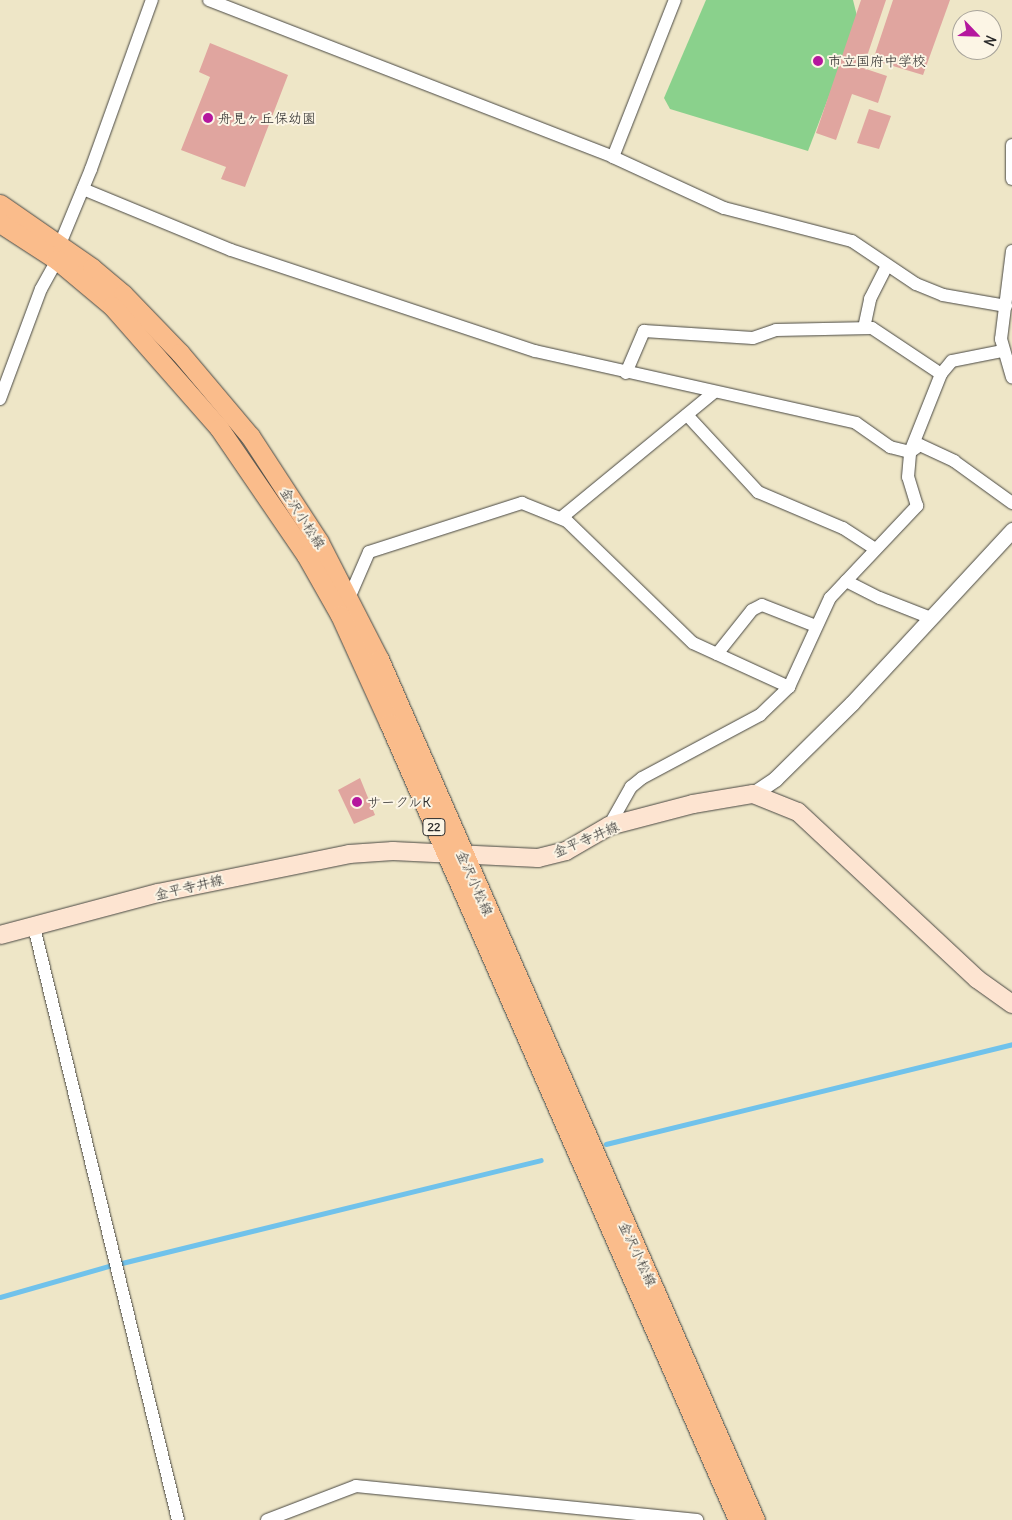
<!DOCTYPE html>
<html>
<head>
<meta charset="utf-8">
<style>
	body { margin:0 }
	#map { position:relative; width:1012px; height:1520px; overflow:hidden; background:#eee6c7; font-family:Delius,"Klee One",sans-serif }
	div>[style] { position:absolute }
	.green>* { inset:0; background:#8ad18c }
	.stream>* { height:4.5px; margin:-2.25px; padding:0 2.25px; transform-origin:2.25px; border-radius:2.25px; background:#70c2eb }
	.building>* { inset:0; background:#e0a59f }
	.roads { filter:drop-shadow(0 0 1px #484742) drop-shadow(0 0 1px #484742) }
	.minor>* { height:12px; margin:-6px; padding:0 6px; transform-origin:6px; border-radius:6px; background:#fff }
	.tertiary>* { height:15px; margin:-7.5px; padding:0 7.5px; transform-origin:7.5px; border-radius:7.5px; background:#fff }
	.secondary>* { height:18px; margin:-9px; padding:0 9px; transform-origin:9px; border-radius:9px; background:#fde4d1 }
	.primary>* { height:19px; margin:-9.5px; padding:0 9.5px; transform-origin:9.5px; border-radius:9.5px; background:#fabc8b }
	.dots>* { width:14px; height:14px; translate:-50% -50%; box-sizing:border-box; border:2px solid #fcf5e5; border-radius:50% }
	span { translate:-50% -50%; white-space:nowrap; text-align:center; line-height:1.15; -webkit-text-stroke:4px #fcf5e5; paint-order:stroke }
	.shield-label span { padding:1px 4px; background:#fcf5e5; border:1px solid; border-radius:4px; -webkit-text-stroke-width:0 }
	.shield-label { font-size:12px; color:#2b2b2b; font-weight:700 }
	.poi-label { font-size:14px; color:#2b2b2b }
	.left { translate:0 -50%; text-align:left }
	.street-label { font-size:14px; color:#2b2b2b }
	.north { position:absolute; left:952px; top:10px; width:50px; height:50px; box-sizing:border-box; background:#fcf5e5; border:1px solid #a8a49b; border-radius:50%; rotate:114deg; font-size:14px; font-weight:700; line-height:20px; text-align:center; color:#2b2b2b }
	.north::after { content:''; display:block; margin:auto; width:18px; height:22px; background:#b5179e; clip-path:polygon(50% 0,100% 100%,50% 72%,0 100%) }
</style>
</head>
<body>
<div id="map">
	<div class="green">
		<div style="clip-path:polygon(706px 0,853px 0,858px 20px,808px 151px,670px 109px,664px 98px)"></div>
	</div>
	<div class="stream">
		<div style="left:606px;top:1144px;width:418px;rotate:-13.8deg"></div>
		<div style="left:122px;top:1263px;width:431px;rotate:-13.8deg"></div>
		<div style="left:0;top:1297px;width:113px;rotate:-15.9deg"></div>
	</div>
	<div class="building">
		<div style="clip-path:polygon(861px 0,886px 0,863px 68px,887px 76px,878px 103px,852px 94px,836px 140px,816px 133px)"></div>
		<div style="clip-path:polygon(893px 0,950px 0,923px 75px,873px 60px)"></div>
		<div style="clip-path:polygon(210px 43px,288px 75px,245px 187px,221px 179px,226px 167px,181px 150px,210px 77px,199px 72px)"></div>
		<div style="clip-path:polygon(869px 109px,891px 116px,879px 149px,857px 143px)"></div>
		<div style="clip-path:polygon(360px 778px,375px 815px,354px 824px,338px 790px)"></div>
	</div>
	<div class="roads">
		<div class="minor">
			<div style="left:209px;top:0;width:433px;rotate:21.2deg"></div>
			<div style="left:613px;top:157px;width:122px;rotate:24.7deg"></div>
			<div style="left:724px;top:208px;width:132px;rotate:14.5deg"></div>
			<div style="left:852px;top:241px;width:77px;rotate:33.9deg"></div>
			<div style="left:916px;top:284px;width:29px;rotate:22deg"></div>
			<div style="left:943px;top:295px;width:64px;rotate:9.9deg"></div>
			<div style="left:1012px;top:145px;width:34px;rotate:90deg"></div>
			<div style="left:613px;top:157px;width:169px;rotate:-68.5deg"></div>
			<div style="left:83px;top:189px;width:160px;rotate:22.4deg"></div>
			<div style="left:231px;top:250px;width:320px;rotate:18.4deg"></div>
			<div style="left:535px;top:351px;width:329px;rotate:12.6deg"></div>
			<div style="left:856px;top:423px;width:42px;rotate:35.2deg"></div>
			<div style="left:890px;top:447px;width:21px;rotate:14deg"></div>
			<div style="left:60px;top:244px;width:81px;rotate:-67.5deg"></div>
			<div style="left:91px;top:169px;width:180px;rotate:-70.2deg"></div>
			<div style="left:1012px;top:251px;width:89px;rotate:97.1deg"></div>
			<div style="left:1001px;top:339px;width:40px;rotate:74deg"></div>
			<div style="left:864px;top:328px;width:30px;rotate:-78deg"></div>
			<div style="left:870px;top:299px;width:37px;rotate:-63deg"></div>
			<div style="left:626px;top:373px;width:46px;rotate:-66.8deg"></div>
			<div style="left:644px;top:331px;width:109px;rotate:3.7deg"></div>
			<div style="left:753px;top:338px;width:24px;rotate:-19deg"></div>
			<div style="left:776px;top:330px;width:96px;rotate:-1.2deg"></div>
			<div style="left:872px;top:328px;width:83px;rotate:33.7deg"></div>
			<div style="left:0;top:399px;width:117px;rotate:-69.6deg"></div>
			<div style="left:41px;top:289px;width:33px;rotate:-61deg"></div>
			<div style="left:687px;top:415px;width:105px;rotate:47.3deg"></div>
			<div style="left:758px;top:492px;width:92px;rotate:23deg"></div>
			<div style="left:843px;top:528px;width:38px;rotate:33deg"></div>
			<div style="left:910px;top:452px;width:12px;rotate:-35deg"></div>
			<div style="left:920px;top:445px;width:38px;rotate:25deg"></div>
			<div style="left:954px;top:461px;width:72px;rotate:35.9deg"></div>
			<div style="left:561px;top:518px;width:197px;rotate:-39.4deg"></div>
			<div style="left:846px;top:581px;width:38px;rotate:27deg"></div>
			<div style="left:880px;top:598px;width:55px;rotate:21.4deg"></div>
			<div style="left:349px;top:598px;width:50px;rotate:-66.5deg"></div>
			<div style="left:369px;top:552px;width:161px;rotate:-17.8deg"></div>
			<div style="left:522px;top:503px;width:48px;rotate:21.8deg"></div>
			<div style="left:567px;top:521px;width:175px;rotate:44.1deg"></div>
			<div style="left:693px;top:643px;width:106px;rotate:24.6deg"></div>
			<div style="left:717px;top:654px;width:56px;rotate:-51.5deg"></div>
			<div style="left:752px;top:610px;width:11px;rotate:-27deg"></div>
			<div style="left:762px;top:605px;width:58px;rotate:21.3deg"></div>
			<div style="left:609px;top:826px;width:45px;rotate:-60.6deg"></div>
			<div style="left:631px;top:787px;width:14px;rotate:-39deg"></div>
			<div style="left:642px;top:778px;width:134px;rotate:-28.1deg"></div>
			<div style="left:760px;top:715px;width:40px;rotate:-44deg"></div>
			<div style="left:789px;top:687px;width:98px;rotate:-65.3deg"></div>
			<div style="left:830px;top:598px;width:127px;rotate:-46.6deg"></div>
			<div style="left:917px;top:506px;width:30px;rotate:-107deg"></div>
			<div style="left:908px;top:477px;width:25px;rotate:-85deg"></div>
			<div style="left:910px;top:452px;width:84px;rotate:-68.3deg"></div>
			<div style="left:941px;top:374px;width:17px;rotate:-50deg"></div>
			<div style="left:952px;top:361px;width:51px;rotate:-11.3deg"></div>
			<div style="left:34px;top:927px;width:610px;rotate:76.35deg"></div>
			<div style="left:267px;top:1520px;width:95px;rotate:-20.9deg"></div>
			<div style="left:356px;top:1486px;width:343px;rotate:5.7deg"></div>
		</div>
		<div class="tertiary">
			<div style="left:753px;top:794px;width:27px;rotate:-34deg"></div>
			<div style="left:775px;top:779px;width:108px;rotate:-44.6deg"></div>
			<div style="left:852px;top:703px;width:236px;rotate:-47.2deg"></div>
		</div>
		<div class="secondary">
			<div style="left:0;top:935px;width:163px;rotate:-14.9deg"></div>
			<div style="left:158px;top:893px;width:195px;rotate:-11.5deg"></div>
			<div style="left:349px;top:854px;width:44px;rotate:-3.9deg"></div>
			<div style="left:393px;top:851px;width:145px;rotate:2.8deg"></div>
			<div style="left:538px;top:858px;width:29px;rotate:-14deg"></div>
			<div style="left:566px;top:851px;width:50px;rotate:-30.2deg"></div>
			<div style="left:609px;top:826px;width:87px;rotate:-14.7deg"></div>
			<div style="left:693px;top:804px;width:61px;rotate:-9.5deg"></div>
			<div style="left:753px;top:794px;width:48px;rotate:21.8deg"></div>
			<div style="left:798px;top:812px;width:245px;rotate:43deg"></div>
			<div style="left:977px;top:979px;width:43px;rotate:35.5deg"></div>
		</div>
		<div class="primary">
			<div style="left:0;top:204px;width:112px;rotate:34.8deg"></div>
			<div style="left:92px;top:268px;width:40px;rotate:40deg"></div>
			<div style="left:123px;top:294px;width:82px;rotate:46deg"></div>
			<div style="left:180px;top:353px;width:109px;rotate:49.9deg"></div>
			<div style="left:250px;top:436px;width:126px;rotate:56.9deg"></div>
			<div style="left:319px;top:542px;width:131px;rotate:62.9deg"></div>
			<div style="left:379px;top:659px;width:940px;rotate:66.41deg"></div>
			<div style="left:0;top:223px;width:68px;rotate:33deg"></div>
			<div style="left:57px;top:260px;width:72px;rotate:39.9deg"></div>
			<div style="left:112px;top:306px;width:162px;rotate:48.7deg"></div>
			<div style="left:219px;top:428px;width:154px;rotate:55.6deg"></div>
			<div style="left:306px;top:555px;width:69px;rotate:60.5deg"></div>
			<div style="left:340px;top:615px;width:119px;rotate:65.6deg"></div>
			<div style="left:389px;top:723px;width:870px;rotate:66.35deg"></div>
		</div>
	</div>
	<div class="dots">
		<div style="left:818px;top:61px;background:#b5179e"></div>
		<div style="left:208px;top:118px;background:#b5179e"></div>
		<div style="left:357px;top:802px;background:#b5179e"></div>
	</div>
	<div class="shield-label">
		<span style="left:434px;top:827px">22</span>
	</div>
	<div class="poi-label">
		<span class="left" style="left:828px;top:61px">市立国府中学校</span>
		<span class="left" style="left:218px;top:118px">舟見ヶ丘保幼園</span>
		<span class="left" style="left:367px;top:802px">サークルK</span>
	</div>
	<div class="street-label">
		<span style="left:303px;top:518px;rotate:57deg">金沢小松線</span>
		<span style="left:586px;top:839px;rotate:-23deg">金平寺井線</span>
		<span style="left:475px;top:883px;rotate:66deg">金沢小松線</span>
		<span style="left:189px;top:887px;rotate:-13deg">金平寺井線</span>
		<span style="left:638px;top:1254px;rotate:65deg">金沢小松線</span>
	</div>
	<div class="north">N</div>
</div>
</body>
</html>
